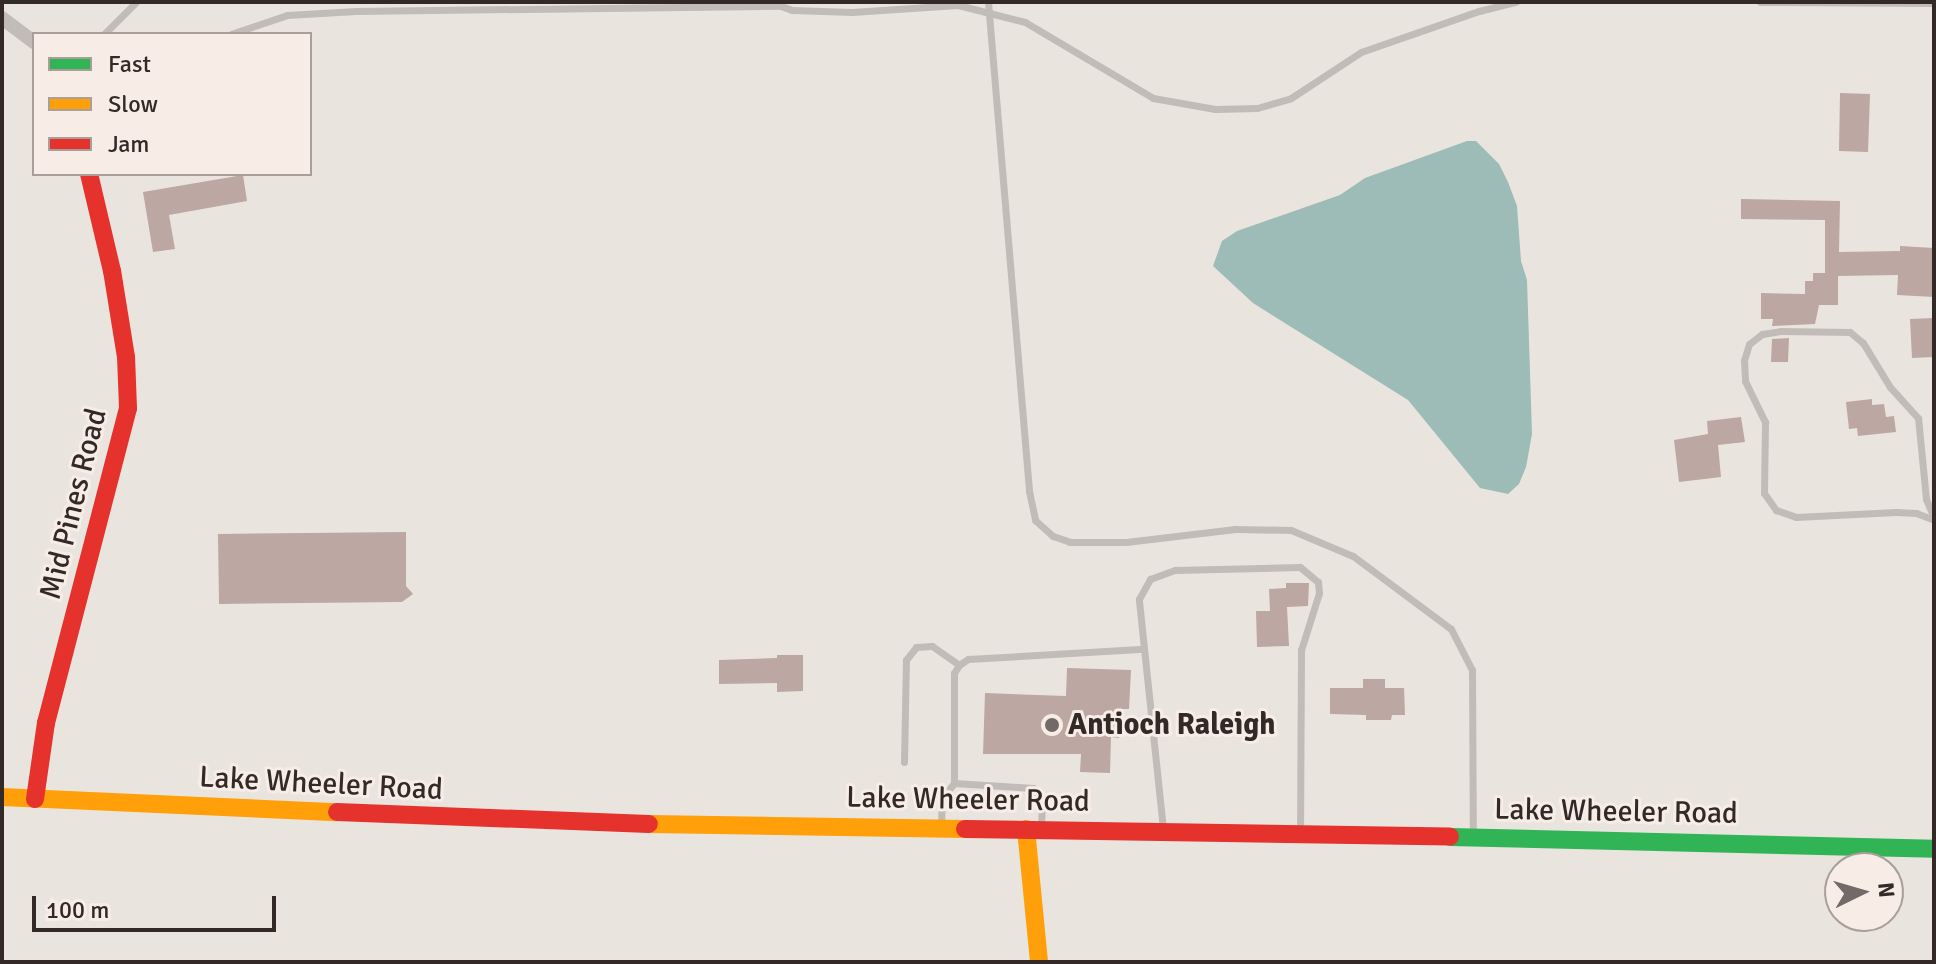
<!DOCTYPE html>
<html>
<head>
<meta charset="utf-8">
<style>
	body { margin:0 }
	#map { position:relative; width:1936px; height:964px; overflow:hidden; background:#eae4df; font-family:Signika,sans-serif }
	div>[style] { position:absolute }
	.water>* { inset:0; background:#9dbbb7 }
	.building>* { inset:0; background:#bca7a2 }
	.lane>* { height:7px; margin:-3.5px; padding:0 3.5px; transform-origin:3.5px; border-radius:3.5px; background:#c2bcb8 }
	.street>* { height:14px; margin:-7px; padding:0 7px; transform-origin:7px; border-radius:7px; background:#c2bcb8 }
	.fast>* { height:18px; margin:-9px; padding:0 9px; transform-origin:9px; border-radius:9px; background:#30b455 }
	.slow>* { height:18px; margin:-9px; padding:0 9px; transform-origin:9px; border-radius:9px; background:#ff9f0a }
	.jam>* { height:18px; margin:-9px; padding:0 9px; transform-origin:9px; border-radius:9px; background:#e5322d }
	.dots>* { width:22px; height:22px; translate:-50% -50%; box-sizing:border-box; border:4px solid #f7ede6; border-radius:50% }
	span { translate:-50% -50%; white-space:nowrap; text-align:center; line-height:1.15; -webkit-text-stroke:6px #f7ede6; paint-order:stroke }
	.street-label { font-size:30px; color:#332927 }
	.poi-label { font-size:30px; color:#332927; font-weight:700 }
	.left { translate:0 -50%; text-align:left }
	.frame { position:absolute; inset:0; border:4px solid #332927; pointer-events:none }
	.legend { position:absolute; left:32px; top:32px; width:280px; height:144px; box-sizing:border-box; background:#f7ede6; border:2px solid #a99f9a; margin:0; padding:10px 14px; list-style:none; font-size:24px; color:#332927 }
	.legend li { display:flex; align-items:center; gap:16px; height:40px }
	.legend b { width:40px; border:2px solid #a99f9a }
	.north { position:absolute; left:1824px; top:852px; width:80px; height:80px; box-sizing:border-box; background:#f7ede6; border:2px solid #a99f9a; border-radius:50%; rotate:85deg; font-size:22px; font-weight:700; line-height:32px; text-align:center; color:#332927 }
	.north::after { content:''; display:block; margin:auto; width:28px; height:36px; background:#736a67; clip-path:polygon(50% 0,100% 100%,50% 72%,0 100%) }
	.scale { position:absolute; left:32px; top:896px; width:244px; height:36px; box-sizing:border-box; border:4px solid #332927; border-top:0; padding-left:10px; font-size:24px; line-height:28px; white-space:nowrap; color:#332927; -webkit-text-stroke:6px #f7ede6; paint-order:stroke }
</style>
</head>
<body>
<div id="map">
	<div class="water">
		<div style="clip-path:polygon(1467px 141px,1476px 141px,1499px 164px,1508px 182px,1517px 206px,1521px 261px,1527px 280px,1532px 434px,1526px 467px,1519px 484px,1508px 494px,1480px 488px,1408px 400px,1253px 303px,1213px 266px,1222px 241px,1237px 231px,1340px 195px,1365px 178px)"></div>
	</div>
	<div class="building">
		<div style="clip-path:polygon(1840px 93px,1870px 94px,1868px 152px,1839px 151px)"></div>
		<div style="clip-path:polygon(243px 175px,247px 201px,169px 215px,175px 249px,153px 252px,143px 192px)"></div>
		<div style="clip-path:polygon(1741px 199px,1840px 201px,1839px 252px,1900px 251px,1900px 246px,1934px 248px,1934px 297px,1897px 295px,1898px 275px,1838px 276px,1838px 305px,1819px 305px,1815px 324px,1772px 326px,1773px 319px,1761px 319px,1761px 293px,1805px 294px,1805px 281px,1813px 281px,1813px 273px,1825px 273px,1825px 220px,1741px 219px)"></div>
		<div style="clip-path:polygon(1934px 318px,1934px 357px,1912px 358px,1910px 319px)"></div>
		<div style="clip-path:polygon(1789px 338px,1788px 362px,1771px 362px,1772px 339px)"></div>
		<div style="clip-path:polygon(1872px 399px,1872px 405px,1884px 404px,1886px 417px,1894px 416px,1896px 432px,1858px 436px,1857px 428px,1849px 429px,1846px 402px)"></div>
		<div style="clip-path:polygon(1741px 417px,1745px 442px,1718px 445px,1721px 477px,1679px 482px,1674px 440px,1708px 434px,1707px 421px)"></div>
		<div style="clip-path:polygon(406px 532px,406px 586px,413px 594px,402px 602px,219px 604px,218px 534px)"></div>
		<div style="clip-path:polygon(1286px 583px,1309px 583px,1308px 606px,1287px 607px,1289px 646px,1257px 647px,1256px 611px,1270px 611px,1269px 589px,1286px 588px)"></div>
		<div style="clip-path:polygon(777px 655px,803px 655px,803px 691px,777px 692px,777px 683px,719px 684px,719px 660px,777px 658px)"></div>
		<div style="clip-path:polygon(1067px 668px,1131px 670px,1129px 709px,1120px 709px,1119px 738px,1111px 737px,1110px 773px,1080px 772px,1081px 754px,983px 754px,985px 693px,1066px 696px)"></div>
		<div style="clip-path:polygon(1363px 679px,1385px 679px,1385px 688px,1404px 688px,1405px 715px,1392px 715px,1391px 720px,1366px 720px,1366px 715px,1330px 714px,1330px 688px,1363px 688px)"></div>
	</div>
	<div class="lane">
		<div style="left:988px;top:2px;width:491px;rotate:85.2deg"></div>
		<div style="left:1029px;top:491px;width:30px;rotate:78deg"></div>
		<div style="left:1035px;top:520px;width:24px;rotate:42deg"></div>
		<div style="left:1053px;top:536px;width:18px;rotate:19deg"></div>
		<div style="left:1070px;top:542px;width:56px"></div>
		<div style="left:1126px;top:542px;width:110px;rotate:-6.8deg"></div>
		<div style="left:1235px;top:529px;width:56px;rotate:1deg"></div>
		<div style="left:1291px;top:530px;width:67px;rotate:22.8deg"></div>
		<div style="left:1353px;top:556px;width:122px;rotate:36.7deg"></div>
		<div style="left:1451px;top:629px;width:46px;rotate:62.9deg"></div>
		<div style="left:1472px;top:670px;width:165px;rotate:89.7deg"></div>
		<div style="left:1760px;top:2px;width:174px;rotate:0.3deg"></div>
		<div style="left:104px;top:34px;width:45px;rotate:-45deg"></div>
		<div style="left:231px;top:34px;width:59px;rotate:-18.7deg"></div>
		<div style="left:287px;top:15px;width:69px;rotate:-3.3deg"></div>
		<div style="left:356px;top:11px;width:425px;rotate:-0.7deg"></div>
		<div style="left:781px;top:6px;width:12px;rotate:20deg"></div>
		<div style="left:792px;top:10px;width:60px;rotate:1.9deg"></div>
		<div style="left:852px;top:12px;width:106px;rotate:-3.8deg"></div>
		<div style="left:958px;top:5px;width:69px;rotate:14.2deg"></div>
		<div style="left:1025px;top:22px;width:149px;rotate:30.7deg"></div>
		<div style="left:1153px;top:98px;width:63px;rotate:10.1deg"></div>
		<div style="left:1215px;top:109px;width:42px;rotate:-1.4deg"></div>
		<div style="left:1257px;top:108px;width:35px;rotate:-16deg"></div>
		<div style="left:1291px;top:98px;width:84px;rotate:-33.3deg"></div>
		<div style="left:1361px;top:52px;width:125px;rotate:-19.2deg"></div>
		<div style="left:1479px;top:11px;width:38px;rotate:-14deg"></div>
		<div style="left:1934px;top:518px;width:21px;rotate:-113deg"></div>
		<div style="left:1926px;top:499px;width:81px;rotate:-95.6deg"></div>
		<div style="left:1918px;top:418px;width:42px;rotate:-132.1deg"></div>
		<div style="left:1890px;top:387px;width:52px;rotate:-121.5deg"></div>
		<div style="left:1863px;top:343px;width:17px;rotate:-140deg"></div>
		<div style="left:1850px;top:332px;width:69px;rotate:-179.2deg"></div>
		<div style="left:1781px;top:331px;width:19px;rotate:171deg"></div>
		<div style="left:1762px;top:334px;width:16px;rotate:142deg"></div>
		<div style="left:1749px;top:344px;width:17px;rotate:107deg"></div>
		<div style="left:1744px;top:360px;width:21px;rotate:87deg"></div>
		<div style="left:1745px;top:381px;width:46px;rotate:64deg"></div>
		<div style="left:1765px;top:422px;width:71px;rotate:90.8deg"></div>
		<div style="left:1764px;top:493px;width:21px;rotate:55deg"></div>
		<div style="left:1776px;top:510px;width:21px;rotate:19deg"></div>
		<div style="left:1796px;top:517px;width:100px;rotate:-2.9deg"></div>
		<div style="left:1896px;top:512px;width:20px;rotate:3deg"></div>
		<div style="left:1916px;top:513px;width:19px;rotate:21deg"></div>
		<div style="left:904px;top:762px;width:102px;rotate:-88.9deg"></div>
		<div style="left:906px;top:660px;width:16px;rotate:-52deg"></div>
		<div style="left:916px;top:647px;width:16px;rotate:-4deg"></div>
		<div style="left:932px;top:646px;width:33px;rotate:35deg"></div>
		<div style="left:954px;top:783px;width:110px;rotate:-90deg"></div>
		<div style="left:954px;top:673px;width:9px;rotate:-58deg"></div>
		<div style="left:959px;top:665px;width:11px;rotate:-34deg"></div>
		<div style="left:968px;top:659px;width:176px;rotate:-3.3deg"></div>
		<div style="left:941px;top:825px;width:27px;rotate:-88deg"></div>
		<div style="left:942px;top:798px;width:19px;rotate:-51deg"></div>
		<div style="left:954px;top:783px;width:79px;rotate:3.6deg"></div>
		<div style="left:1033px;top:788px;width:19px;rotate:62deg"></div>
		<div style="left:1042px;top:805px;width:22px;rotate:93deg"></div>
		<div style="left:1163px;top:829px;width:231px;rotate:-96deg"></div>
		<div style="left:1139px;top:599px;width:23px;rotate:-61deg"></div>
		<div style="left:1150px;top:579px;width:27px;rotate:-20deg"></div>
		<div style="left:1175px;top:570px;width:125px;rotate:-1.4deg"></div>
		<div style="left:1300px;top:567px;width:23px;rotate:40deg"></div>
		<div style="left:1318px;top:582px;width:11px;rotate:85deg"></div>
		<div style="left:1319px;top:593px;width:60px;rotate:107.5deg"></div>
		<div style="left:1301px;top:650px;width:183px;rotate:90.3deg"></div>
	</div>
	<div class="street">
		<div style="left:2px;top:18px;width:40px;rotate:37deg"></div>
	</div>
	<div class="fast">
		<div style="left:1450px;top:837px;width:484px;rotate:1.4deg"></div>
	</div>
	<div class="slow">
		<div style="left:2px;top:797px;width:335px;rotate:2.6deg"></div>
		<div style="left:649px;top:824px;width:316px;rotate:0.9deg"></div>
		<div style="left:1026px;top:829px;width:134px;rotate:84.4deg"></div>
	</div>
	<div class="jam">
		<div style="left:35px;top:799px;width:77px;rotate:-81.8deg"></div>
		<div style="left:46px;top:723px;width:325px;rotate:-75.4deg"></div>
		<div style="left:128px;top:408px;width:51px;rotate:-92.2deg"></div>
		<div style="left:126px;top:357px;width:87px;rotate:-99.2deg"></div>
		<div style="left:112px;top:271px;width:100px;rotate:-103.3deg"></div>
		<div style="left:337px;top:812px;width:312px;rotate:2.2deg"></div>
		<div style="left:965px;top:829px;width:485px;rotate:0.9deg"></div>
	</div>
	<div class="dots">
		<div style="left:1052px;top:725px;background:#736a67"></div>
	</div>
	<div class="street-label">
		<span style="left:74px;top:504px;rotate:-76deg">Mid Pines Road</span>
		<span style="left:321px;top:784px;rotate:3deg">Lake Wheeler Road</span>
		<span style="left:968px;top:800px;rotate:1deg">Lake Wheeler Road</span>
		<span style="left:1616px;top:812px;rotate:1deg">Lake Wheeler Road</span>
	</div>
	<div class="poi-label">
		<span class="left" style="left:1068px;top:725px">Antioch Raleigh</span>
	</div>
	<div class="frame"></div>
	<ul class="legend">
	<li><b style="height:10px;background:#30b455"></b>Fast</li>
	<li><b style="height:10px;background:#ff9f0a"></b>Slow</li>
	<li><b style="height:10px;background:#e5322d"></b>Jam</li>
	</ul>
	<div class="north">N</div>
	<div class="scale">100 m</div>
</div>
</body>
</html>
